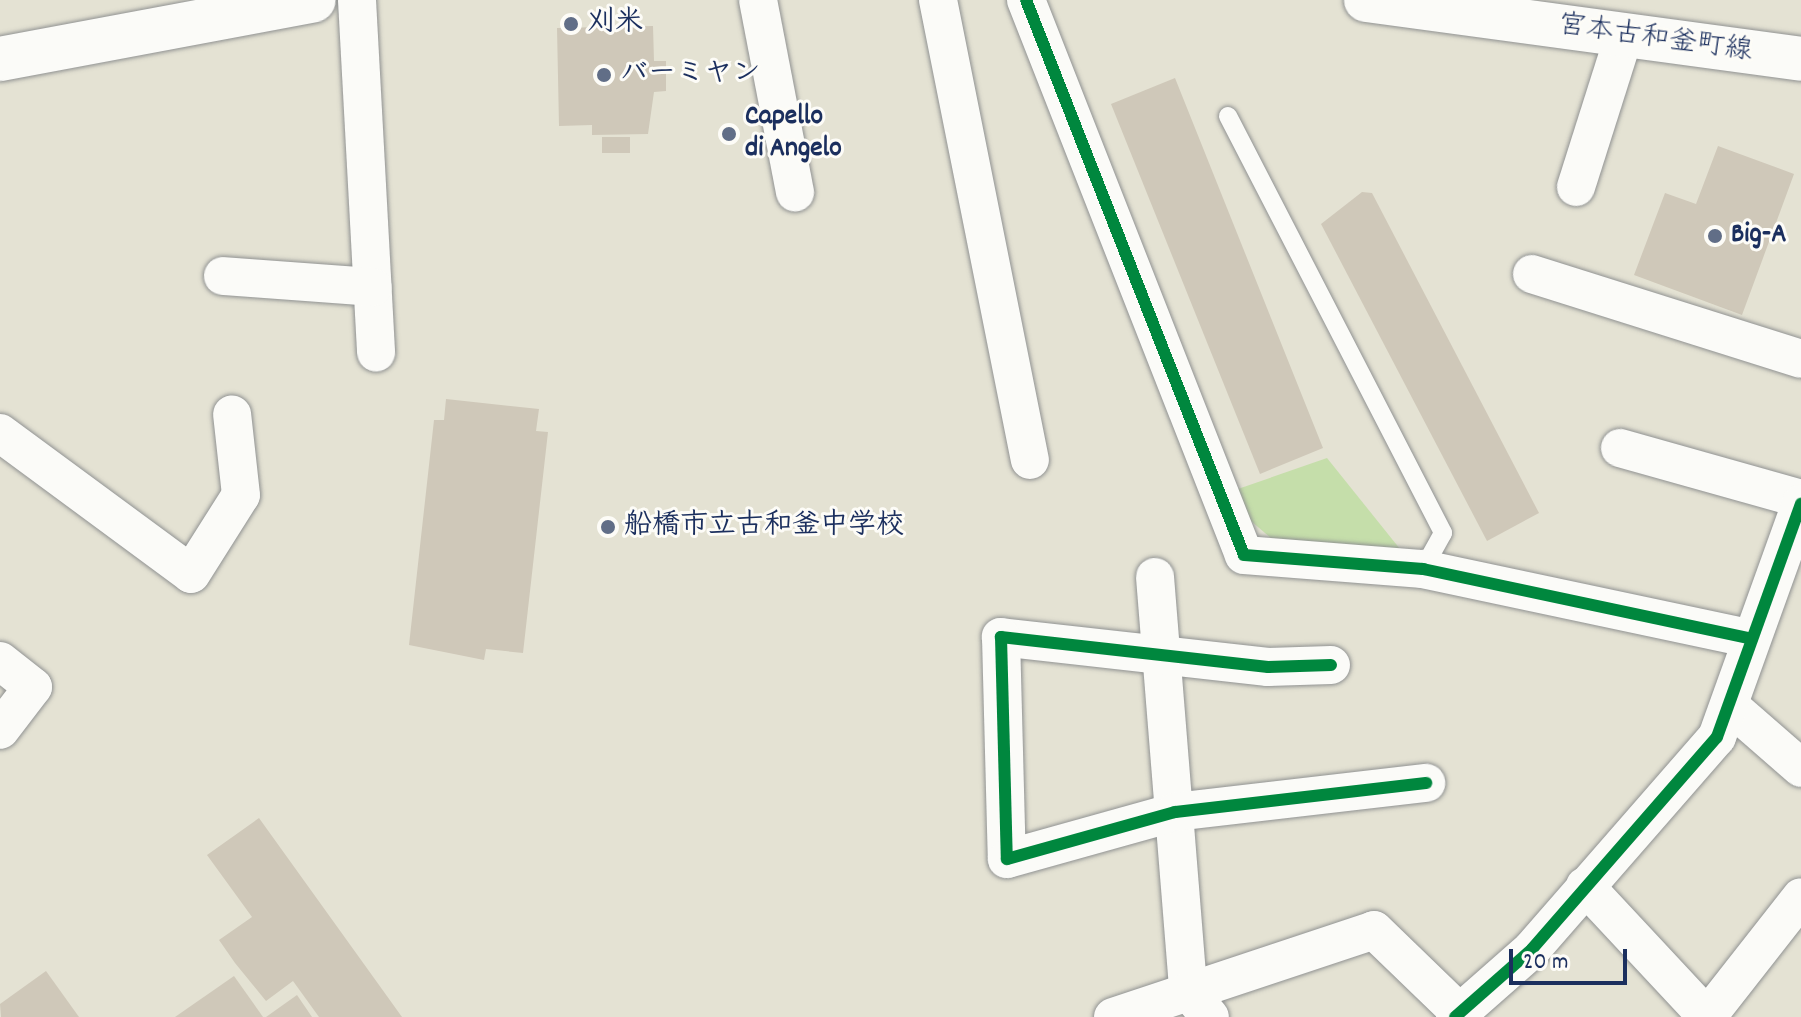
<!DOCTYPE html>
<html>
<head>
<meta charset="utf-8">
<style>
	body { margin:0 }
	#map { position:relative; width:1801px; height:1017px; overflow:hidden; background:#e4e2d3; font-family:Dekko,"Klee One",sans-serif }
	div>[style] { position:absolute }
	.green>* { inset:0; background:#c5deaa }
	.building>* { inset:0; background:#cfc8b9 }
	.roads { filter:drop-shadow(0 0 2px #909292) drop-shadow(0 0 2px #909292) }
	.service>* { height:18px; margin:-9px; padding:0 9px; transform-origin:9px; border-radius:9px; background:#fbfbf8 }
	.minor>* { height:38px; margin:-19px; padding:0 19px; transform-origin:19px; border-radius:19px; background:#fbfbf8 }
	.tertiary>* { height:44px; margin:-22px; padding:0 22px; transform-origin:22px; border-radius:22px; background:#fbfbf8 }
	.cycleway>* { height:12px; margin:-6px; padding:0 6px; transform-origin:6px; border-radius:6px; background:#00873e }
	.dots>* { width:22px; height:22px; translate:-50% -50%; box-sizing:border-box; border:4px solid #fdfcf7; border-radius:50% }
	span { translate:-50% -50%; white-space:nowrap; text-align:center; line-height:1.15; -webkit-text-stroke:6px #fdfcf7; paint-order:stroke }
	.poi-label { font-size:28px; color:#1b2f5e; font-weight:700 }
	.left { translate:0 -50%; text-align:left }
	.street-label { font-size:28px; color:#1b2f5e }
	.scale { position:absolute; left:1509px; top:949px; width:118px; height:36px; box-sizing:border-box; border:4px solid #1b2f5e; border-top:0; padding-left:10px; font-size:24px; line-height:28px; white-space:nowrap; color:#1b2f5e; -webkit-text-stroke:6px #fdfcf7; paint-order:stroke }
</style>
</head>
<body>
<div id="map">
	<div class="green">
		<div style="clip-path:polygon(1327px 458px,1404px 554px,1278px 544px,1251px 521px,1235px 490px)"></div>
	</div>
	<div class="building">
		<div style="clip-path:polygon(653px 26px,654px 61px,666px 61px,666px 91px,654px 92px,648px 134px,592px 135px,592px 125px,559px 126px,557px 28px)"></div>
		<div style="clip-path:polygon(1175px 78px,1323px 448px,1260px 474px,1111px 104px)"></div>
		<div style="clip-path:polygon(602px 137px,630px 137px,630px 153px,602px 153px)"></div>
		<div style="clip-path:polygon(1718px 146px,1794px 174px,1742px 315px,1634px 275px,1665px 193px,1696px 204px)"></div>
		<div style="clip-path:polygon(1362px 192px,1372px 193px,1539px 513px,1487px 541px,1321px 224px)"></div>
		<div style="clip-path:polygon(446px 399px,539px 409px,536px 431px,548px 432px,523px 653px,486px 649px,484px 660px,409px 645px,434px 420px,444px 420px)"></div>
		<div style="clip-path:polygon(259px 818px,402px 1017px,319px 1017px,293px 981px,266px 1001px,235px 963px,219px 940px,252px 917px,207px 855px)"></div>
		<div style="clip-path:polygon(46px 971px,79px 1017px,1px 1017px,0 1004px)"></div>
		<div style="clip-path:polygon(234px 976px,263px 1017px,175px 1017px)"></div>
		<div style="clip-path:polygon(297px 995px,312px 1017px,266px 1017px)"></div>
	</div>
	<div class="roads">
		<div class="service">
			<div style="left:1228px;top:116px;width:469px;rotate:62.7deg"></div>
			<div style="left:1443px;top:533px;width:41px;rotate:119.1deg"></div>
		</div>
		<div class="minor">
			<div style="left:357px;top:0;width:353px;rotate:86.9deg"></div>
			<div style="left:758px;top:0;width:196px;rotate:79.1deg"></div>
			<div style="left:938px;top:0;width:469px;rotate:78.7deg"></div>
			<div style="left:1026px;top:0;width:596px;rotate:68.56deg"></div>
			<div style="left:1244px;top:555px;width:180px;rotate:4.5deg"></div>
			<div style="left:1423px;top:569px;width:333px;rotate:12deg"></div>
			<div style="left:1576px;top:187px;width:158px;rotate:-72.4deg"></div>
			<div style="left:1532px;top:274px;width:282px;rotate:17.5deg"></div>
			<div style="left:223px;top:276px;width:150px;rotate:4.2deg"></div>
			<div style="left:0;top:433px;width:237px;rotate:36.4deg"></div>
			<div style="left:191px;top:574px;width:93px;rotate:-57.7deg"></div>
			<div style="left:241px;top:495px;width:81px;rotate:-96.3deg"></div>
			<div style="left:1620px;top:448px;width:188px;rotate:15.7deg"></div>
			<div style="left:1155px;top:577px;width:415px;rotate:85.4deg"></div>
			<div style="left:1188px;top:991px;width:34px;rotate:50deg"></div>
			<div style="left:0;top:661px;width:42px;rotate:38.2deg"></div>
			<div style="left:33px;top:687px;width:54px;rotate:127.5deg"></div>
			<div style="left:1331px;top:665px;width:63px;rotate:178.2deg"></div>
			<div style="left:1268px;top:667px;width:269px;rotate:-173.6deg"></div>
			<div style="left:1001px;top:637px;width:222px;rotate:88.5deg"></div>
			<div style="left:1007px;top:859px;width:174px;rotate:-15.6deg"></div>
			<div style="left:1175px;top:812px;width:253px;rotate:-6.6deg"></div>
			<div style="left:1730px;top:706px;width:94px;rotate:41.1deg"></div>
			<div style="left:1585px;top:886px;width:179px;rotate:47deg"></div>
			<div style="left:1113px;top:1017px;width:275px;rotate:-18.4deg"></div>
			<div style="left:1374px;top:930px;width:125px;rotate:44deg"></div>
			<div style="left:1455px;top:1017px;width:103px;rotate:-41.4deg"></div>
			<div style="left:1532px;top:949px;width:281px;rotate:-48.9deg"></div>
			<div style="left:1717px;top:737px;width:248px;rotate:-70.2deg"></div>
			<div style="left:1707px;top:1017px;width:152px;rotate:-51.9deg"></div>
		</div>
		<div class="tertiary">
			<div style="left:1366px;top:0;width:439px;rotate:7.7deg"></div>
			<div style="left:0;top:59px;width:319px;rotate:-10.6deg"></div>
		</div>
	</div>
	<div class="cycleway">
		<div style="left:1026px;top:0;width:596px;rotate:68.56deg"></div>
		<div style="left:1244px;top:555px;width:180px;rotate:4.5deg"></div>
		<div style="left:1423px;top:569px;width:333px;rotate:12deg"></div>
		<div style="left:1331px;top:665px;width:63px;rotate:178.2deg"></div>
		<div style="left:1268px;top:667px;width:269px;rotate:-173.6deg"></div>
		<div style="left:1001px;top:637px;width:222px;rotate:88.5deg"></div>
		<div style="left:1007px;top:859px;width:174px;rotate:-15.6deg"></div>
		<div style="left:1175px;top:812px;width:253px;rotate:-6.6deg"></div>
		<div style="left:1455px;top:1017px;width:103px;rotate:-41.4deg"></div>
		<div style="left:1532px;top:949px;width:281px;rotate:-48.9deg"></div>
		<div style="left:1717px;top:737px;width:248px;rotate:-70.2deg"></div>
	</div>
	<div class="dots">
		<div style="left:571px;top:24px;background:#616e87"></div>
		<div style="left:604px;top:75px;background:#616e87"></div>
		<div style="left:729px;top:134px;background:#616e87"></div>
		<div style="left:1715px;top:236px;background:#616e87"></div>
		<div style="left:608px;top:527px;background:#616e87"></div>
	</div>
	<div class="poi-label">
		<span class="left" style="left:587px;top:24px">刈米</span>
		<span class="left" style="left:620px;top:75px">バーミヤン</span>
		<span class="left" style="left:745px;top:134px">Capello<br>di Angelo</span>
		<span class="left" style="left:1731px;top:236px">Big-A</span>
		<span class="left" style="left:624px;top:527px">船橋市立古和釜中学校</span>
	</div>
	<div class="street-label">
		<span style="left:1655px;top:40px;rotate:8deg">宮本古和釜町線</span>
	</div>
	<div class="scale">20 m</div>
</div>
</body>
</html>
